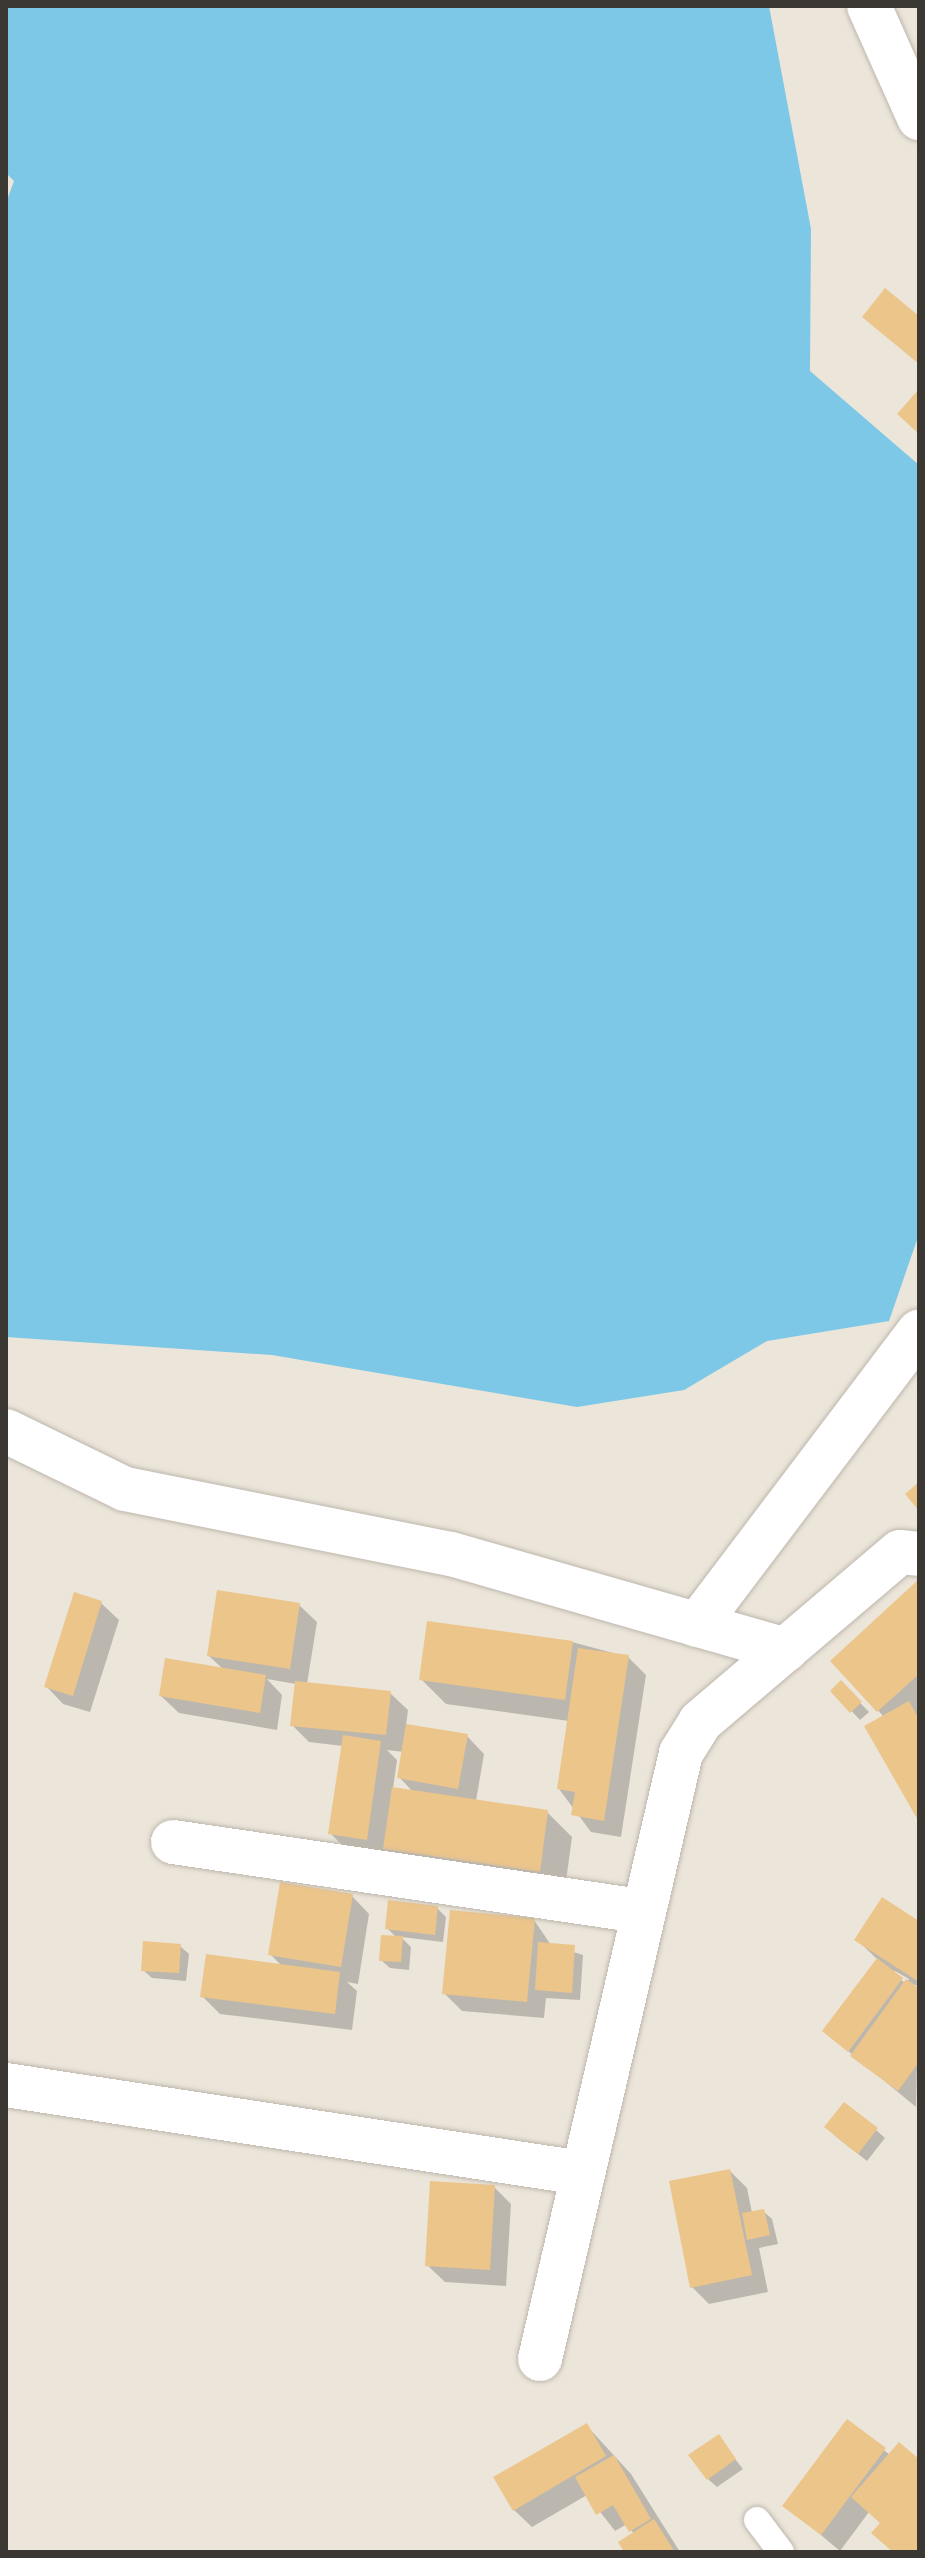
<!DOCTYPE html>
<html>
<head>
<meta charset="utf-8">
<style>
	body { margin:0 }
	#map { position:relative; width:925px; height:2558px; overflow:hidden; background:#ece5da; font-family:"Exo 2",sans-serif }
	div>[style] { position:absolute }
	.water>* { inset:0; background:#7dc7e7 }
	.shadow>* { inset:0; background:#0003 }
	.building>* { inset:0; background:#ecc58b }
	.roads { filter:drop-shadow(0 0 2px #bdb6ac) drop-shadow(0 0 2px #bdb6ac) }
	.service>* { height:26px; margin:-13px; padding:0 13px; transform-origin:13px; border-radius:13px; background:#fff }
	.minor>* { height:44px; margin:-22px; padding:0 22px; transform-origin:22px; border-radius:22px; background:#fff }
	span { translate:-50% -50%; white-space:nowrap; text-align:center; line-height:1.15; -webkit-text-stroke:8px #ece5da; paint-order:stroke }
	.frame { position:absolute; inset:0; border:8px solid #3b3834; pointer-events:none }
</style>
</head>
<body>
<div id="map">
	<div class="water">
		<div style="clip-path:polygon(6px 6px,769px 6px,811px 229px,810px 371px,919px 465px,919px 1234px,889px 1321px,767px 1341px,684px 1390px,577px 1407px,272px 1355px,6px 1337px,6px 203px,14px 181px,6px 173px)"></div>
	</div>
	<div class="shadow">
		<div style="clip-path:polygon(919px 1582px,919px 1818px,884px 1717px,833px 1661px)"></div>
		<div style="clip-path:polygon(101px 1603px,119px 1620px,90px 1712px,63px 1704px,46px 1686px)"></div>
		<div style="clip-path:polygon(evenodd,299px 1605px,317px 1622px,307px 1684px,390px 1693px,408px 1710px,406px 1726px,467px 1736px,484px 1754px,476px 1801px,547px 1812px,572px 1837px,564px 1896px,410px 1873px,385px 1849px,384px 1856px,348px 1851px,330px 1833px,343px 1746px,309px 1742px,292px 1725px,296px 1684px,267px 1679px,282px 1695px,277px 1730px,179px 1713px,161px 1696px,224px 1670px,209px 1656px,299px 1605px,387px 1750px,404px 1752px,400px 1778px,414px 1793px,393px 1789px,397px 1760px,387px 1750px)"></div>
		<div style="clip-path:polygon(572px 1642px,628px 1657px,646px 1675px,621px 1837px,591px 1832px,559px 1789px,569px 1721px,446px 1704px,421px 1679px)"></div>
		<div style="clip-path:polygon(841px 1683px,869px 1712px,860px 1720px,833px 1691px)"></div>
		<div style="clip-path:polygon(352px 1896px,369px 1914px,358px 1984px,347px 1982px,357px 1991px,352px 2030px,220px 2014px,202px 1996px,282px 1966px,270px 1954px)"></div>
		<div style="clip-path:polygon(437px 1908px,446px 1917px,443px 1942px,401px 1937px,411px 1947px,409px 1970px,390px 1968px,381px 1960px,397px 1938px,387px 1928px)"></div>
		<div style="clip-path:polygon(534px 1920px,551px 1945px,583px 1955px,580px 2000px,546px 1998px,544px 2018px,462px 2011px,444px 1993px)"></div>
		<div style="clip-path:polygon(evenodd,919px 1924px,919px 1986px,908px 1983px,919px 1991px,916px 2107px,824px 2031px,878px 1960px,857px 1940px,919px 1924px,895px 1971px,909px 1979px,906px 1984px,893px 1973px,895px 1971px)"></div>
		<div style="clip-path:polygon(180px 1946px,189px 1954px,186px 1981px,152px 1978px,143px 1970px)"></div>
		<div style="clip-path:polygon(876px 2130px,885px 2138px,867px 2161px,835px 2136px)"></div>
		<div style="clip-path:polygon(730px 2171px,747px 2188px,752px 2213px,763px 2211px,772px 2219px,778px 2244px,759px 2248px,768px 2292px,709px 2304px,692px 2287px)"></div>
		<div style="clip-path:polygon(494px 2187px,511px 2204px,506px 2286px,445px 2282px,427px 2265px)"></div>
		<div style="clip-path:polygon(848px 2422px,890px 2455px,919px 2461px,919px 2552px,893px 2552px,874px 2533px,882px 2525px,869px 2512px,840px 2551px,785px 2505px)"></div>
		<div style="clip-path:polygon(586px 2425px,631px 2474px,680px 2552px,627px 2552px,634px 2534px,627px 2524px,615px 2531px,587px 2495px,532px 2527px,514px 2510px)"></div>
		<div style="clip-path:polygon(718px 2437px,743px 2469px,717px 2487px,708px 2479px)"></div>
	</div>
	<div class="building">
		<div style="clip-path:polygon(885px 288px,919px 316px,919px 364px,862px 317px)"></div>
		<div style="clip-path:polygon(919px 389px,919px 434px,897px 414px)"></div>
		<div style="clip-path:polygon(919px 1482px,919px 1511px,905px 1494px)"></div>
		<div style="clip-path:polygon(919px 1579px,919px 1674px,877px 1712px,830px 1661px)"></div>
		<div style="clip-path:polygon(217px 1590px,300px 1603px,290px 1669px,207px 1656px)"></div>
		<div style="clip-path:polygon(74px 1592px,102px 1601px,73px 1696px,44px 1687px)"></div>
		<div style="clip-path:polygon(427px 1621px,573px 1641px,565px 1700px,419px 1680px)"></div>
		<div style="clip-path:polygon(578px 1648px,629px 1655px,604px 1821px,571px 1815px,575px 1792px,557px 1789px)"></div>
		<div style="clip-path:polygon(165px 1658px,266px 1675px,260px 1713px,159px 1696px)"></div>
		<div style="clip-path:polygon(841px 1680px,862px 1702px,850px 1713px,830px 1691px)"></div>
		<div style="clip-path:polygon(295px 1681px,391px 1691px,386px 1735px,290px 1726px)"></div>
		<div style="clip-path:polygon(909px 1701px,919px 1719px,919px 1822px,864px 1726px)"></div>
		<div style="clip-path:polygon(406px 1724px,468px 1734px,458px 1789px,397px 1778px)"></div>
		<div style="clip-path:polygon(343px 1735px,381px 1741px,367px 1840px,328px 1834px)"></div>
		<div style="clip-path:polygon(392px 1787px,548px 1810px,540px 1872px,383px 1849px)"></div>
		<div style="clip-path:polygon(280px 1882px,353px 1894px,341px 1967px,268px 1955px)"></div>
		<div style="clip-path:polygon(882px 1897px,919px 1921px,919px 1982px,854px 1940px)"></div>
		<div style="clip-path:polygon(388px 1900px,438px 1906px,435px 1935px,385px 1929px)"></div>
		<div style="clip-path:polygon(450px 1910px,535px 1918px,527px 2002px,442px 1994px)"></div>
		<div style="clip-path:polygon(381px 1935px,403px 1936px,401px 1962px,379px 1961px)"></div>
		<div style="clip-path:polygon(143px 1941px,181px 1944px,179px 1973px,141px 1971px)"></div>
		<div style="clip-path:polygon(538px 1942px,575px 1945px,572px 1993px,535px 1990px)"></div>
		<div style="clip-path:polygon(206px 1954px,340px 1972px,335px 2014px,200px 1997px)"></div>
		<div style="clip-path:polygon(877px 1958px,903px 1978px,848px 2052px,822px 2031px)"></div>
		<div style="clip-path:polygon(906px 1979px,919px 1988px,919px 2062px,898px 2091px,850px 2056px)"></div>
		<div style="clip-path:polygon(844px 2102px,878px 2128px,858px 2154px,824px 2127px)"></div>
		<div style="clip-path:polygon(730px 2169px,752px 2275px,690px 2288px,669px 2181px)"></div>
		<div style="clip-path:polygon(430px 2181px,495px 2185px,490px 2270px,425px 2266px)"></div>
		<div style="clip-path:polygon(764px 2209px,770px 2235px,747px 2240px,742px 2213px)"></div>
		<div style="clip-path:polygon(847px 2419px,886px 2448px,821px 2535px,782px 2506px)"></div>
		<div style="clip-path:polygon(587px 2423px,606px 2456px,513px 2511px,493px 2477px)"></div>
		<div style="clip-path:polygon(719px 2434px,736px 2459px,707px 2480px,688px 2455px)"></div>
		<div style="clip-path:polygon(899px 2442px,919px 2459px,919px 2552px,893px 2552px,871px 2533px,880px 2523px,851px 2497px)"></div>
		<div style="clip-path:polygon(614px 2455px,651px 2519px,629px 2532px,613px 2505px,596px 2515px,575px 2477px)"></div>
		<div style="clip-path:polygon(654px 2519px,675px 2552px,624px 2552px,618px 2542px)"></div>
	</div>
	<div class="roads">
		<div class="service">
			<div style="left:757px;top:2520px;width:40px;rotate:53deg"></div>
		</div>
		<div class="minor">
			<div style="left:869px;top:6px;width:123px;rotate:65.9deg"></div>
			<div style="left:6px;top:1431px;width:132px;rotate:26deg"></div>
			<div style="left:125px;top:1489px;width:332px;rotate:11.3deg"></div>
			<div style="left:451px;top:1554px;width:348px;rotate:16deg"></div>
			<div style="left:697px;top:1625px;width:368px;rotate:-52.9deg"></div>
			<div style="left:173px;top:1842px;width:473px;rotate:8.4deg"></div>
			<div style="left:6px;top:2085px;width:583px;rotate:8.69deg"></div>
			<div style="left:540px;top:2359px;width:622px;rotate:-76.9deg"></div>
			<div style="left:681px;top:1753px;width:36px;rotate:-58deg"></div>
			<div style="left:700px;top:1722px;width:262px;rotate:-40.4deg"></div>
			<div style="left:900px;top:1552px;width:19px;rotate:6deg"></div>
		</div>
	</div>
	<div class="frame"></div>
</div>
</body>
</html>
